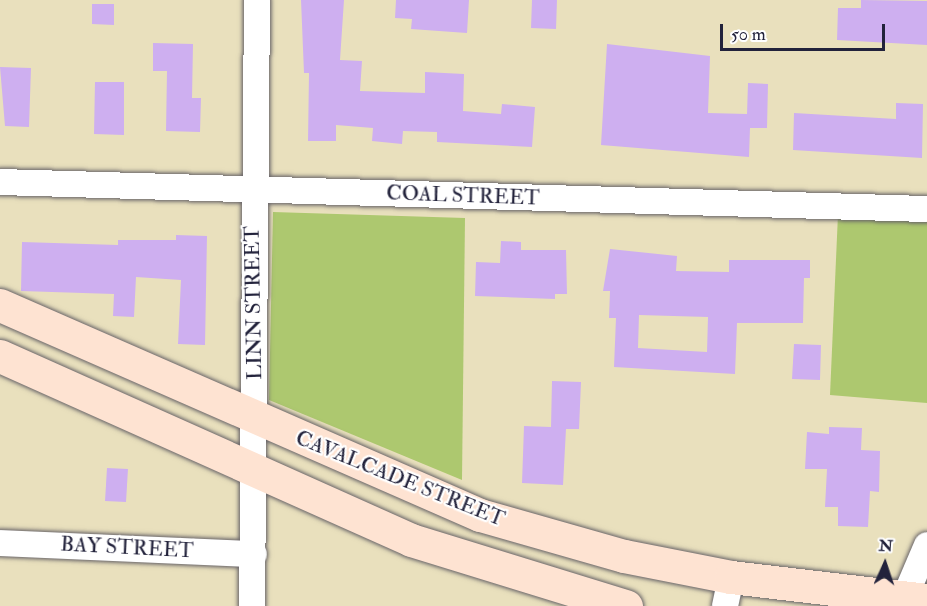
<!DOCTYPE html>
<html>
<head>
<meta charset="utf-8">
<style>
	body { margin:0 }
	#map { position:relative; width:927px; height:606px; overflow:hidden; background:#e9e0bd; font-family:"IM FELL Double Pica",serif }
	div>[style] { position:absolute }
	.green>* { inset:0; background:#adc86f }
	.building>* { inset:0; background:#ceaff0 }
	.roads { filter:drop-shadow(0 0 2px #686468) drop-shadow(0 0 2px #686468) }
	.street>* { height:26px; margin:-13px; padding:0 13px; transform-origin:13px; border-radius:13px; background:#fff }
	.secondary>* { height:33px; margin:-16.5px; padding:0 16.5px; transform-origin:16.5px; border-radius:16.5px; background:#fee3d2 }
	span { translate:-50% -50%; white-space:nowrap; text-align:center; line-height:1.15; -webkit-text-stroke:4.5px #fff; paint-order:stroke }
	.street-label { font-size:21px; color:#22223b }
	.north { position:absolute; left:855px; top:534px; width:60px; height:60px; -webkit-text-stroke:4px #fff; paint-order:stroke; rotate:3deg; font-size:16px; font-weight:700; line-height:24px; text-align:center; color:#22223b }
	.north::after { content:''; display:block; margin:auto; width:21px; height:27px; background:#22223b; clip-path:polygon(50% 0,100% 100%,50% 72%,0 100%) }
	.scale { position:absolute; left:720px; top:24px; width:165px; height:27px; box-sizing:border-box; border:3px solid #22223b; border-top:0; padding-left:8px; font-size:18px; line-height:21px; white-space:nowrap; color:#22223b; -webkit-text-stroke:4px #fff; paint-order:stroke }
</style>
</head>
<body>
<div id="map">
	<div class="green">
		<div style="clip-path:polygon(273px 212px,465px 218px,462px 480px,269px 400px)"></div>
		<div style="clip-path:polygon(838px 214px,927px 217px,927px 403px,830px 395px)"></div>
	</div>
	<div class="building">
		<div style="clip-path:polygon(301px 0,344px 0,340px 60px,362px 61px,360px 91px,425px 93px,425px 72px,464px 74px,463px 111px,501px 114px,502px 104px,535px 107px,532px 147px,437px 142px,437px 132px,403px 131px,402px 144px,372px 141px,373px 128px,336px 125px,336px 141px,308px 141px,309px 73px,304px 73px)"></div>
		<div style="clip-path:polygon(396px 0,469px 0,467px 33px,411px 29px,412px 19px,395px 18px)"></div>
		<div style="clip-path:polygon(532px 0,557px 0,556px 29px,531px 28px)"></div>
		<div style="clip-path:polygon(861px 0,927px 1px,927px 45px,837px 40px,838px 8px,861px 8px)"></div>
		<div style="clip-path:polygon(92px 4px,114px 4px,114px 25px,92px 24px)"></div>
		<div style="clip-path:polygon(153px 43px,193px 44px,192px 98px,201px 98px,200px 132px,166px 131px,167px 71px,153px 71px)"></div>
		<div style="clip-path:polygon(607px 44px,710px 56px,708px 113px,747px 114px,748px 83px,768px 84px,767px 128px,750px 128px,749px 157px,601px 145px)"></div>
		<div style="clip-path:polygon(0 67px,31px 68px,29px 127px,5px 126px)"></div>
		<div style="clip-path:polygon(95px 82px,124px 82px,124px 135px,94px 134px)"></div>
		<div style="clip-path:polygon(896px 103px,923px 104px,922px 158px,793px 150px,794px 113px,896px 119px)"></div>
		<div style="clip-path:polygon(176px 235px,207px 236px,205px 345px,178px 344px,181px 280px,136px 277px,134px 317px,113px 316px,114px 294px,21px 291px,22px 242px,118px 245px,118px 240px,176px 240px)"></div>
		<div style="clip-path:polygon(501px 241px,521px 242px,521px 250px,566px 250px,567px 294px,555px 294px,555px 299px,475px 296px,476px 262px,500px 263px)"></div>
		<div style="clip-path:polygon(evenodd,610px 249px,677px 256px,676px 271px,729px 272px,729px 260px,810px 260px,810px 278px,804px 278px,803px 323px,737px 323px,735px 374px,614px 367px,616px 318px,609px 318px,610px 291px,603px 291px,610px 249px,639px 315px,708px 317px,707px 352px,638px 348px,639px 315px)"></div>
		<div style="clip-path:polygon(794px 344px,821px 345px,820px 380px,792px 379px)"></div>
		<div style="clip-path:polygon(552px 381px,581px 382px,579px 429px,566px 429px,563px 485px,522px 483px,524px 426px,551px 427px)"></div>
		<div style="clip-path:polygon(829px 427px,862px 428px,861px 450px,880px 451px,879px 492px,870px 491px,868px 527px,838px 526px,838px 507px,825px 507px,827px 469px,805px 469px,807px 432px,829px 434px)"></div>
		<div style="clip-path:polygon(107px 468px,128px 469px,126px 502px,105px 501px)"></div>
	</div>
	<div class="roads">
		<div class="street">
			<div style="left:0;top:182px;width:927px;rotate:1.67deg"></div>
			<div style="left:0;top:543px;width:254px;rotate:2.5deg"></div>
			<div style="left:252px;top:606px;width:606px;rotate:-89.53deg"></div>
			<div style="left:725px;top:606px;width:30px;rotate:-78deg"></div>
			<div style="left:901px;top:606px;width:66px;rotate:-66.9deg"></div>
		</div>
		<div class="secondary">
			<div style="left:0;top:305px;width:524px;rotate:23.63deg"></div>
			<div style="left:480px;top:515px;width:150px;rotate:15.9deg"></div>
			<div style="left:624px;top:556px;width:109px;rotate:11.1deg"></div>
			<div style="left:731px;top:577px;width:197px;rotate:6.7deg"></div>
			<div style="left:0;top:356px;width:450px;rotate:24.1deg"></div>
			<div style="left:411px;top:540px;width:225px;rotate:17.1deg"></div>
		</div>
	</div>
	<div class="street-label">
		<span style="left:463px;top:196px;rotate:2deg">COAL STREET</span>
		<span style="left:254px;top:303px;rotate:-91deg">LINN STREET</span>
		<span style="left:400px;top:479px;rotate:22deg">CAVALCADE STREET</span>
		<span style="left:127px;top:548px;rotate:3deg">BAY STREET</span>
	</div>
	<div class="north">N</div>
	<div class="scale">50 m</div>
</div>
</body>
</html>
